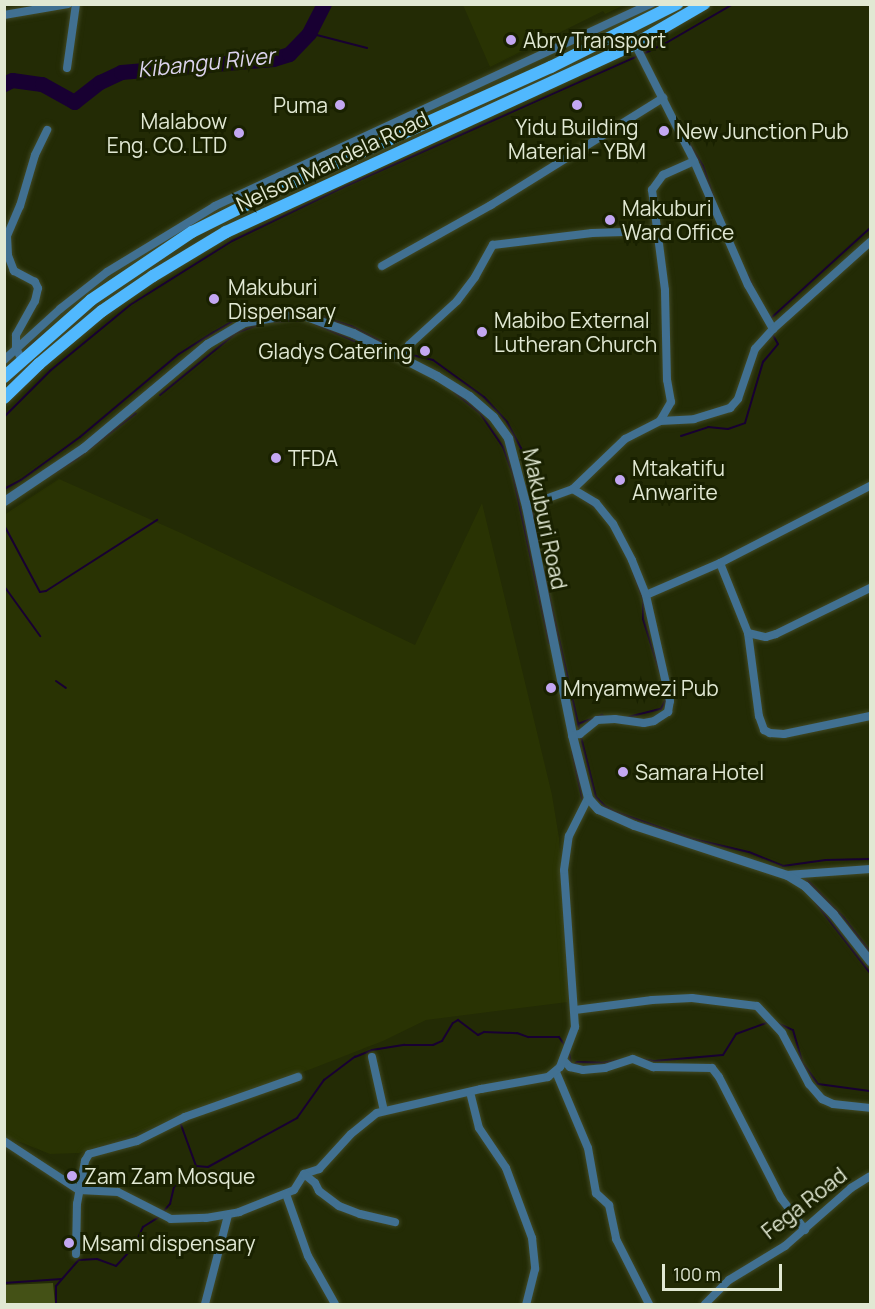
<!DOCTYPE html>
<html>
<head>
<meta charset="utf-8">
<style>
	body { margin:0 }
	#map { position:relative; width:875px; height:1309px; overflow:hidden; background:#232b05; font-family:Manrope,sans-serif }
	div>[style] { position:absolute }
	.built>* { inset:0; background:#293303 }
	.green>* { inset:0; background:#445116 }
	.stream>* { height:2px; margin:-1px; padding:0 1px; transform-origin:1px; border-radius:1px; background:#180032 }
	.river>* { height:15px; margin:-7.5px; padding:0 7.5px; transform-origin:7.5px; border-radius:7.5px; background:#180032 }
	.roads { filter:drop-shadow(0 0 2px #414926) drop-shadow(0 0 2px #414926) }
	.minor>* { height:8px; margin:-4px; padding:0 4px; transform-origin:4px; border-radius:4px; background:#417091 }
	.tertiary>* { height:9px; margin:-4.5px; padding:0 4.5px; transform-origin:4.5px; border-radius:4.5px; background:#417091 }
	.primary>* { height:12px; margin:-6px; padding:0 6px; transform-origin:6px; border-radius:6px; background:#50b8fe }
	.dots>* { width:16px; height:16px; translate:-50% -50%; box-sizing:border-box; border:3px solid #192100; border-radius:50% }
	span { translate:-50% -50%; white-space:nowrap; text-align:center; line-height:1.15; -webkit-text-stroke:6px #192100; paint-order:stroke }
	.poi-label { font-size:21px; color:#e1e8d3 }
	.left { translate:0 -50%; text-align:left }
	.right { translate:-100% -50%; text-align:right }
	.street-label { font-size:21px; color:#e1e8d3 }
	.water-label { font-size:22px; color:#dcd3ee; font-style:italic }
	.frame { position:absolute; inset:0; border:6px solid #e1e8d3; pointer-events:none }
	.scale { position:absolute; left:662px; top:1264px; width:120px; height:27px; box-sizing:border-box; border:3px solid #e1e8d3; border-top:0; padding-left:8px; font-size:18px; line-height:21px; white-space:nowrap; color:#e1e8d3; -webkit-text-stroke:4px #192100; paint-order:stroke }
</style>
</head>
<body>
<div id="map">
	<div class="built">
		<div style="clip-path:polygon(463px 5px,624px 5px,605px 14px,603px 11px,490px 67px)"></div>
		<div style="clip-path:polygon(59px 479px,181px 533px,415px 645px,482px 503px,552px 795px,559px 838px,568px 1002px,426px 1020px,383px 1041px,293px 1076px,79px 1153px,50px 1154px,5px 1136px,4px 515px)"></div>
	</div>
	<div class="green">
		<div style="clip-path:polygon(53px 1283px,55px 1304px,5px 1304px,5px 1285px)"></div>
	</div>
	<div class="stream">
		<div style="left:309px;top:33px;width:60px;rotate:14.5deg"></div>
		<div style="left:643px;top:54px;width:25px;rotate:-26deg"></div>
		<div style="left:666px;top:43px;width:78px;rotate:-30.2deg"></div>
		<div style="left:685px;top:136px;width:35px;rotate:59deg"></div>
		<div style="left:703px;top:166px;width:37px;rotate:71deg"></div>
		<div style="left:360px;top:145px;width:24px;rotate:-22deg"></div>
		<div style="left:307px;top:170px;width:35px;rotate:-27deg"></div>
		<div style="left:748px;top:275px;width:15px;rotate:67deg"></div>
		<div style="left:307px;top:312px;width:46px;rotate:17.7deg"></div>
		<div style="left:351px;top:326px;width:59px;rotate:27.4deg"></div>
		<div style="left:403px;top:353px;width:31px;rotate:13deg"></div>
		<div style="left:433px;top:360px;width:63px;rotate:36deg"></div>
		<div style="left:484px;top:397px;width:34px;rotate:47deg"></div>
		<div style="left:507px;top:422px;width:30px;rotate:62deg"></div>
		<div style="left:521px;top:448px;width:95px;rotate:79.6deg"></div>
		<div style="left:770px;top:319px;width:135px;rotate:-42.3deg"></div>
		<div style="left:267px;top:322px;width:40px;rotate:-2.9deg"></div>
		<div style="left:315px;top:324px;width:81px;rotate:23.4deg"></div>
		<div style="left:22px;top:351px;width:31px;rotate:-38deg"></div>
		<div style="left:8px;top:366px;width:10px;rotate:-53deg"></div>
		<div style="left:454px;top:392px;width:33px;rotate:39deg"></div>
		<div style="left:480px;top:413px;width:41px;rotate:55.9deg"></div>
		<div style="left:503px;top:447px;width:30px;rotate:70deg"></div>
		<div style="left:513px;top:475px;width:172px;rotate:77.9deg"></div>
		<div style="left:160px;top:395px;width:98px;rotate:-39.2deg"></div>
		<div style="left:236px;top:333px;width:28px;rotate:-21deg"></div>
		<div style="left:4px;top:417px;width:66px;rotate:-45deg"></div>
		<div style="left:51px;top:370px;width:102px;rotate:-39.4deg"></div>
		<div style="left:130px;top:305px;width:120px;rotate:-32.1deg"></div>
		<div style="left:232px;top:241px;width:129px;rotate:-25.8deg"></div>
		<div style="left:348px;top:185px;width:317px;rotate:-24deg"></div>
		<div style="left:681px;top:436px;width:28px;rotate:-18deg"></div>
		<div style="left:708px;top:427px;width:20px;rotate:6deg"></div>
		<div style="left:728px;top:429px;width:18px;rotate:-19deg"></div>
		<div style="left:745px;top:423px;width:64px;rotate:-73.6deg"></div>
		<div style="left:763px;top:362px;width:23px;rotate:-50deg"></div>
		<div style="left:778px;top:344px;width:14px;rotate:-120deg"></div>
		<div style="left:46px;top:478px;width:38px;rotate:-32deg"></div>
		<div style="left:78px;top:458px;width:73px;rotate:-37.8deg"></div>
		<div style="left:4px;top:489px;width:19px;rotate:-28deg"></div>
		<div style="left:21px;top:480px;width:73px;rotate:-36.1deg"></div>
		<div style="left:80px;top:437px;width:129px;rotate:-40deg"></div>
		<div style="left:179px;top:354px;width:41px;rotate:-32.2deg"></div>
		<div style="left:214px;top:332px;width:38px;rotate:-30deg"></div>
		<div style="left:247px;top:313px;width:45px;rotate:-3.8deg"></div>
		<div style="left:586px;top:501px;width:12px;rotate:35deg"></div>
		<div style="left:4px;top:525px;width:76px;rotate:61.8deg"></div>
		<div style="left:40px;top:592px;width:6px;rotate:-9deg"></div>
		<div style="left:46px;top:591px;width:132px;rotate:-32.6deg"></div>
		<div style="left:543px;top:568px;width:168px;rotate:77.3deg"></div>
		<div style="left:633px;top:572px;width:30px;rotate:70deg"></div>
		<div style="left:643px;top:600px;width:19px;rotate:90deg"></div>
		<div style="left:643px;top:619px;width:57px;rotate:72.5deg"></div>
		<div style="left:4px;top:586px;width:62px;rotate:54.2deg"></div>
		<div style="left:56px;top:681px;width:12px;rotate:35deg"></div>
		<div style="left:628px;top:717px;width:34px;rotate:-14deg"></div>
		<div style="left:661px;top:709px;width:11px;rotate:-63deg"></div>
		<div style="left:578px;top:724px;width:26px;rotate:-21deg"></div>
		<div style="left:602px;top:715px;width:4px;rotate:45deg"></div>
		<div style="left:581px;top:737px;width:62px;rotate:76deg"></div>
		<div style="left:596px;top:797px;width:13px;rotate:45deg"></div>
		<div style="left:605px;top:806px;width:13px;rotate:29deg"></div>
		<div style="left:616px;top:812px;width:82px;rotate:19.3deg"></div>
		<div style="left:693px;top:839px;width:57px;rotate:13.1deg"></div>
		<div style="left:749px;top:852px;width:37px;rotate:22deg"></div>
		<div style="left:783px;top:866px;width:43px;rotate:-7.9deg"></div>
		<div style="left:826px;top:860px;width:44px;rotate:-1.3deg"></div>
		<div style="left:572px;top:752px;width:51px;rotate:77.6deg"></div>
		<div style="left:803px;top:876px;width:59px;rotate:45.7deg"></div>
		<div style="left:844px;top:918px;width:43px;rotate:52.6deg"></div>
		<div style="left:815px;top:902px;width:90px;rotate:52.2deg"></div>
		<div style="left:777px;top:1023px;width:17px;rotate:24deg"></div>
		<div style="left:793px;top:1030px;width:33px;rotate:74deg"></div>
		<div style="left:802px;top:1062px;width:27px;rotate:54deg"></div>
		<div style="left:818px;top:1084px;width:52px;rotate:7.7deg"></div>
		<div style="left:569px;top:1052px;width:11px;rotate:80deg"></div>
		<div style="left:642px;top:1059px;width:12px;rotate:9deg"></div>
		<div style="left:654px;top:1061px;width:69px;rotate:-5deg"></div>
		<div style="left:723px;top:1055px;width:25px;rotate:-58deg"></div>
		<div style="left:736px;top:1034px;width:35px;rotate:-20deg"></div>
		<div style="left:572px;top:1066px;width:6px;rotate:-39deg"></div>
		<div style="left:577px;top:1062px;width:25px;rotate:2deg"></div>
		<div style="left:602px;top:1063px;width:16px;rotate:-11deg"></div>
		<div style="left:180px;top:1122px;width:47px;rotate:70deg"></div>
		<div style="left:196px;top:1166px;width:12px;rotate:5deg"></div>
		<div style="left:208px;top:1167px;width:102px;rotate:-28.8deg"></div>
		<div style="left:297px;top:1118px;width:47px;rotate:-54.6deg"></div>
		<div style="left:324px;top:1080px;width:39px;rotate:-37deg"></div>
		<div style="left:355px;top:1057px;width:18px;rotate:-22deg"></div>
		<div style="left:372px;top:1050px;width:33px;rotate:-9deg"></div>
		<div style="left:405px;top:1045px;width:28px"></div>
		<div style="left:433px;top:1045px;width:10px;rotate:-24deg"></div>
		<div style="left:442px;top:1041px;width:21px;rotate:-59deg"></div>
		<div style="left:453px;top:1023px;width:6px;rotate:-31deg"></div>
		<div style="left:458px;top:1020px;width:25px;rotate:37deg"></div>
		<div style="left:478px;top:1035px;width:7px;rotate:-27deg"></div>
		<div style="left:484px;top:1032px;width:33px;rotate:2deg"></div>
		<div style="left:517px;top:1033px;width:12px;rotate:20deg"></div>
		<div style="left:528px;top:1037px;width:31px"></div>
		<div style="left:559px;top:1037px;width:12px;rotate:55deg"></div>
		<div style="left:163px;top:1212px;width:11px;rotate:-49deg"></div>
		<div style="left:170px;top:1204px;width:17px;rotate:-77deg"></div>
		<div style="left:174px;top:1187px;width:24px;rotate:-36deg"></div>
		<div style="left:193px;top:1173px;width:8px;rotate:-67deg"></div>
		<div style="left:4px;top:1283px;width:58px;rotate:-3.9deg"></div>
		<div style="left:56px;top:1304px;width:18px;rotate:-90deg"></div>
		<div style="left:56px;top:1286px;width:35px;rotate:-49deg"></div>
		<div style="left:79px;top:1260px;width:18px;rotate:-3deg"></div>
		<div style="left:97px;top:1259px;width:20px;rotate:20deg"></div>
		<div style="left:116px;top:1266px;width:26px;rotate:-47deg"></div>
		<div style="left:134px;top:1247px;width:22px;rotate:-66deg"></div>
		<div style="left:143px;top:1227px;width:19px;rotate:-32deg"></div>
	</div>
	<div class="river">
		<div style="left:4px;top:84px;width:9px;rotate:-27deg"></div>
		<div style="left:12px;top:80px;width:30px;rotate:8deg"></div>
		<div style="left:42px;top:84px;width:37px;rotate:29deg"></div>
		<div style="left:74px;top:102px;width:33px;rotate:-38deg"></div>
		<div style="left:100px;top:82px;width:23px;rotate:-25deg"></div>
		<div style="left:121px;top:72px;width:153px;rotate:-4.9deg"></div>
		<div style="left:273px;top:59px;width:17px;rotate:-17deg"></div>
		<div style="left:289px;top:54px;width:29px;rotate:-46deg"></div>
		<div style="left:309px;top:33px;width:33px;rotate:-63deg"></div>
	</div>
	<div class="roads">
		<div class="minor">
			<div style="left:4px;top:15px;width:65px;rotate:-9.8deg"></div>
			<div style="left:635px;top:44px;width:131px;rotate:63.2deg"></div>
			<div style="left:694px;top:161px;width:135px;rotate:66.5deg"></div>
			<div style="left:748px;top:285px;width:51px;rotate:60.4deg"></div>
			<div style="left:67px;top:68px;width:65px;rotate:-82deg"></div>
			<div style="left:382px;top:266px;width:125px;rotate:-29.2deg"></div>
			<div style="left:491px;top:205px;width:203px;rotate:-31.9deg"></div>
			<div style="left:402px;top:357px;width:14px;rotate:-60deg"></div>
			<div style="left:409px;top:345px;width:65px;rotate:-42.5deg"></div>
			<div style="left:457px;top:301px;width:30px;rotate:-53deg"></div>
			<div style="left:475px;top:277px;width:37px;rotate:-61deg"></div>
			<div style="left:493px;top:245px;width:100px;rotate:-6.9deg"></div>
			<div style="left:592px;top:233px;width:64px;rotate:-1.8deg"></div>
			<div style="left:4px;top:360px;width:76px;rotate:-42.3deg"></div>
			<div style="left:60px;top:309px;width:60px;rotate:-38.2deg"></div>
			<div style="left:107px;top:272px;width:127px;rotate:-31.4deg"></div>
			<div style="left:215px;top:206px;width:481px;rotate:-24.9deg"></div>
			<div style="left:22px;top:360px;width:13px;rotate:-117deg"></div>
			<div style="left:16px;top:348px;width:13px;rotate:-90deg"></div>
			<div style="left:16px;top:335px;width:39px;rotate:-61deg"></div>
			<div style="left:35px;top:301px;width:13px;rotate:-77deg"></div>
			<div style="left:38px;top:288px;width:7px;rotate:-117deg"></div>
			<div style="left:35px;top:282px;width:24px;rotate:-152deg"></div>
			<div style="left:14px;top:271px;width:17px;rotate:-111deg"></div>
			<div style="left:8px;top:255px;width:19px;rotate:-93deg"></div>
			<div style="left:7px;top:236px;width:33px;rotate:-67deg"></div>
			<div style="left:20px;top:206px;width:53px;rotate:-73.6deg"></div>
			<div style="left:35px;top:155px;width:28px;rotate:-64deg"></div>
			<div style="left:660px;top:421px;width:22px;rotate:-60deg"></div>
			<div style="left:671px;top:402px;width:22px;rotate:-100deg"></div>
			<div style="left:667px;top:380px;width:90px;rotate:-91.3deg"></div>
			<div style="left:665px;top:290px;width:101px;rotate:-97.4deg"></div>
			<div style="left:652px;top:190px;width:19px;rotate:-54deg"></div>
			<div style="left:663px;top:175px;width:34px;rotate:-24deg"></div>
			<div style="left:526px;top:506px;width:50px;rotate:-19.9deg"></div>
			<div style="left:573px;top:489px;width:72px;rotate:-43.9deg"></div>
			<div style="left:625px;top:439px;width:39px;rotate:-27deg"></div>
			<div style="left:660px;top:421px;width:34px;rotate:-3deg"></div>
			<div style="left:694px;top:419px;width:38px;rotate:-17deg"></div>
			<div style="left:730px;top:408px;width:12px;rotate:-48deg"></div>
			<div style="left:738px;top:399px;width:53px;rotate:-71.2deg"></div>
			<div style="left:755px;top:349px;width:27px;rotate:-48deg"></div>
			<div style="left:773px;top:329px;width:130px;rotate:-41.9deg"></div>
			<div style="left:720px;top:563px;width:75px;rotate:68.2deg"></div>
			<div style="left:748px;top:633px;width:84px;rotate:82.5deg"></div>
			<div style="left:759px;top:716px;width:15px;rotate:70deg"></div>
			<div style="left:764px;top:730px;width:7px;rotate:27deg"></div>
			<div style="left:770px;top:733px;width:14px;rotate:4deg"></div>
			<div style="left:784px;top:734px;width:88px;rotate:-11.8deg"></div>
			<div style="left:646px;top:595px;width:81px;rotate:-23.4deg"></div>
			<div style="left:720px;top:563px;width:169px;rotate:-27.2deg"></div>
			<div style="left:748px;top:633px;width:18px;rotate:13deg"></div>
			<div style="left:766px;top:637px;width:10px;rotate:-17deg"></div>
			<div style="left:776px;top:634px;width:105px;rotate:-26.1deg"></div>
			<div style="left:572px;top:735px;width:8px;rotate:-7deg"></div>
			<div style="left:580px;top:734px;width:22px;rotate:-39deg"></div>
			<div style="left:597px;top:720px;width:18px;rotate:-3deg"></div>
			<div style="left:615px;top:719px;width:29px;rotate:8deg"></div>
			<div style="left:644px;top:723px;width:10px;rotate:-11deg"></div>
			<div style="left:654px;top:721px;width:17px;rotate:-33deg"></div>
			<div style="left:668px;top:712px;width:11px;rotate:-80deg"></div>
			<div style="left:670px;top:701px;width:109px;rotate:-102.8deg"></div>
			<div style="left:646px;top:595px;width:38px;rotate:-112deg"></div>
			<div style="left:632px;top:560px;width:41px;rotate:-117.8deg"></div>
			<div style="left:613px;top:524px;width:27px;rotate:-129deg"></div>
			<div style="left:596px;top:503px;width:27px;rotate:-149deg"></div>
			<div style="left:787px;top:875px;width:83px;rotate:-4.1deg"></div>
			<div style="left:575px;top:1010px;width:78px;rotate:-7.4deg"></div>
			<div style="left:652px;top:1000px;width:40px;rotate:-2.9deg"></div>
			<div style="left:692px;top:998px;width:65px;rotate:7deg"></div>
			<div style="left:757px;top:1006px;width:37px;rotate:47deg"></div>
			<div style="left:782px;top:1033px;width:58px;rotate:62.1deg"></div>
			<div style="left:809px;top:1084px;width:20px;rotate:49deg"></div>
			<div style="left:822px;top:1099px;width:12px;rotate:24deg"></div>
			<div style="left:833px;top:1104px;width:37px;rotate:6deg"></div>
			<div style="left:372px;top:1057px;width:55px;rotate:77.5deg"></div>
			<div style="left:563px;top:1060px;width:10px;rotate:45deg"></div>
			<div style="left:570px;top:1067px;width:13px;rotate:13deg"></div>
			<div style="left:583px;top:1070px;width:22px;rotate:-5deg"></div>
			<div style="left:605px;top:1068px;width:29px;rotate:-18deg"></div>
			<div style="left:633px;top:1059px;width:22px;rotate:22deg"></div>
			<div style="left:653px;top:1067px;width:59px;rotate:1deg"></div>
			<div style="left:712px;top:1068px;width:11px;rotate:52deg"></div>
			<div style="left:719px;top:1077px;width:136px;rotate:62.9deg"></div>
			<div style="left:781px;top:1198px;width:40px;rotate:53deg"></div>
			<div style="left:556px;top:1072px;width:82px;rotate:67.2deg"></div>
			<div style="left:588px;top:1148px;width:46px;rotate:79.9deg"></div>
			<div style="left:596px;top:1193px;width:18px;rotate:43deg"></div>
			<div style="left:609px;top:1205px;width:35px;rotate:78deg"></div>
			<div style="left:616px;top:1239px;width:73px;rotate:63.1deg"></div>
			<div style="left:470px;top:1092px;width:37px;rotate:76deg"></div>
			<div style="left:479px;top:1128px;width:48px;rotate:56deg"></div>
			<div style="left:506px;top:1168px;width:75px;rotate:69.6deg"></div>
			<div style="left:532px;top:1238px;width:31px;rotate:84deg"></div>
			<div style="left:535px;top:1269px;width:36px;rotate:104deg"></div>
			<div style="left:4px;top:1141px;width:90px;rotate:33.2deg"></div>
			<div style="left:79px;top:1190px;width:39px;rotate:3deg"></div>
			<div style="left:118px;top:1192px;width:59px;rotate:27deg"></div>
			<div style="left:171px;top:1219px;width:35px;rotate:-2deg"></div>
			<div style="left:206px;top:1218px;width:34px;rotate:-10deg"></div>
			<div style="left:239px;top:1212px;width:59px;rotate:-21.8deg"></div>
			<div style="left:294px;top:1190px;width:19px;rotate:-58deg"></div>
			<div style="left:304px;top:1174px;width:16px;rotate:-18deg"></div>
			<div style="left:319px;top:1169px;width:47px;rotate:-47.6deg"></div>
			<div style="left:351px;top:1134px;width:33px;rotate:-39deg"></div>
			<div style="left:377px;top:1113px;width:107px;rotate:-13deg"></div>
			<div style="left:481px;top:1089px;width:68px;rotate:-10.2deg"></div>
			<div style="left:548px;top:1077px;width:16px;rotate:-40deg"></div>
			<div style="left:560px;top:1067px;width:43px;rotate:-69.4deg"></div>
			<div style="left:575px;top:1027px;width:157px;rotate:-94deg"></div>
			<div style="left:564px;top:870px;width:34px;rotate:-82deg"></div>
			<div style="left:569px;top:836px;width:42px;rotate:-63.4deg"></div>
			<div style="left:304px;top:1174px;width:14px;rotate:39deg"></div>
			<div style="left:315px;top:1183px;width:9px;rotate:63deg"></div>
			<div style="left:319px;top:1191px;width:25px;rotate:37deg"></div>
			<div style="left:339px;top:1206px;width:22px;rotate:21deg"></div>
			<div style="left:360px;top:1214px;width:36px;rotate:13deg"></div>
			<div style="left:286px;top:1194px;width:66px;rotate:70.5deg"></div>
			<div style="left:308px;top:1256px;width:55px;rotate:60.6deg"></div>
			<div style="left:76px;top:1254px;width:50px;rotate:-88.9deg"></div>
			<div style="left:77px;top:1204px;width:44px;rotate:-79.5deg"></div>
			<div style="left:85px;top:1161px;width:8px;rotate:-60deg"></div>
			<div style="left:89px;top:1154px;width:50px;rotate:-15.2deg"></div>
			<div style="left:137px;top:1141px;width:54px;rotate:-26.6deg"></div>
			<div style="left:185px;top:1117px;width:120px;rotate:-19.5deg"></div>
			<div style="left:205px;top:1304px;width:92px;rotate:-75.5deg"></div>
			<div style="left:705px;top:1304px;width:34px;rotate:-45deg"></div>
			<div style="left:729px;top:1280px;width:66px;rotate:-31.3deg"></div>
			<div style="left:785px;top:1246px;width:88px;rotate:-41.3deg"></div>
			<div style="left:851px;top:1188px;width:22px;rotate:-32deg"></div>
		</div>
		<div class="tertiary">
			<div style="left:4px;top:501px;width:95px;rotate:-33.9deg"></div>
			<div style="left:83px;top:448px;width:162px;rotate:-40deg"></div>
			<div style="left:207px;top:344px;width:43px;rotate:-30.7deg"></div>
			<div style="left:244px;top:322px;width:55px;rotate:-9.5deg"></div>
			<div style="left:298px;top:313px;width:59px;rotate:20deg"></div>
			<div style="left:353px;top:333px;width:94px;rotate:27.1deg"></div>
			<div style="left:437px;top:376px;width:38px;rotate:32deg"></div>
			<div style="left:469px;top:396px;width:32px;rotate:41deg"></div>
			<div style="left:493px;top:417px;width:26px;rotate:54deg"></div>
			<div style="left:508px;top:438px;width:70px;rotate:75.2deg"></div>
			<div style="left:526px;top:506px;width:234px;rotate:78.6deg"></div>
			<div style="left:572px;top:735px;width:65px;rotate:75.7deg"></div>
			<div style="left:588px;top:798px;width:15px;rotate:48deg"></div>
			<div style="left:598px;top:809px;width:39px;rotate:24deg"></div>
			<div style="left:634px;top:825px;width:161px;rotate:18.1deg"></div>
			<div style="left:787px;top:875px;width:21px;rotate:31deg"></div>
			<div style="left:805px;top:886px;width:40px;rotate:45deg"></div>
			<div style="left:833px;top:914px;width:60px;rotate:51.8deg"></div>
		</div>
		<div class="primary">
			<div style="left:4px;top:377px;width:116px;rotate:-41.5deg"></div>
			<div style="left:91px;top:300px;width:122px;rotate:-34deg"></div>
			<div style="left:192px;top:232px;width:85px;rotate:-26.6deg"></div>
			<div style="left:268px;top:194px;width:310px;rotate:-24.2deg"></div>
			<div style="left:551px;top:67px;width:141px;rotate:-26.6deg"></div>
			<div style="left:4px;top:398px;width:49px;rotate:-44.2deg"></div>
			<div style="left:39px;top:364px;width:82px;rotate:-40.1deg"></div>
			<div style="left:102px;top:311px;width:62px;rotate:-34.5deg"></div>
			<div style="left:153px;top:276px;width:85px;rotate:-31.1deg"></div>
			<div style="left:226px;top:232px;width:450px;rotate:-24.7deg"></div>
			<div style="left:635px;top:44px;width:80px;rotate:-30.1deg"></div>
		</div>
	</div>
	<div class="dots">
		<div style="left:511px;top:40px;background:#c3a7f2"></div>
		<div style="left:340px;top:105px;background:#c3a7f2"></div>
		<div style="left:577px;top:105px;background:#c3a7f2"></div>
		<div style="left:664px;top:131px;background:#c3a7f2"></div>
		<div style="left:239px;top:133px;background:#c3a7f2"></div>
		<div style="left:610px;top:220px;background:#c3a7f2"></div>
		<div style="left:214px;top:299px;background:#c3a7f2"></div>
		<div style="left:482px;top:332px;background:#c3a7f2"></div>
		<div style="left:425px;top:351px;background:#c3a7f2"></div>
		<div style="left:276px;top:458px;background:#c3a7f2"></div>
		<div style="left:620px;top:480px;background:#c3a7f2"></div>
		<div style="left:551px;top:688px;background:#c3a7f2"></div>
		<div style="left:623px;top:772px;background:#c3a7f2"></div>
		<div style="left:72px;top:1176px;background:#c3a7f2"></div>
		<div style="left:69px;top:1243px;background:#c3a7f2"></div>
	</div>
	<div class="poi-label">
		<span class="left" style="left:523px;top:40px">Abry Transport</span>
		<span class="right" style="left:328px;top:105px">Puma</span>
		<span class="right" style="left:227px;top:133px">Malabow<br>Eng. CO. LTD</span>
		<span style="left:577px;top:139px">Yidu Building<br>Material - YBM</span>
		<span class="left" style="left:676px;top:131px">New Junction Pub</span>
		<span class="left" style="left:622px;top:220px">Makuburi<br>Ward Office</span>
		<span class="left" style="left:228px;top:299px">Makuburi<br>Dispensary</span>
		<span class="left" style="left:494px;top:332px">Mabibo External<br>Lutheran Church</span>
		<span class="right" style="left:413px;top:351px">Gladys Catering</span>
		<span class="left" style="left:288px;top:458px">TFDA</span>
		<span class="left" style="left:632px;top:480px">Mtakatifu<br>Anwarite</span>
		<span class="left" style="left:563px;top:688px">Mnyamwezi Pub</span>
		<span class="left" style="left:635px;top:772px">Samara Hotel</span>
		<span class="left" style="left:84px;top:1176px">Zam Zam Mosque</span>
		<span class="left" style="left:82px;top:1243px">Msami dispensary</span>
	</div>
	<div class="street-label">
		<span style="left:332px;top:161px;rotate:-25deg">Nelson Mandela Road</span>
		<span style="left:545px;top:519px;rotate:78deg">Makuburi Road</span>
		<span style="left:804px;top:1203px;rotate:-38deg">Fega Road</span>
	</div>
	<div class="water-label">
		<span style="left:206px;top:63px;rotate:-6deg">Kibangu River</span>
	</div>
	<div class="frame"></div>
	<div class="scale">100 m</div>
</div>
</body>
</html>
